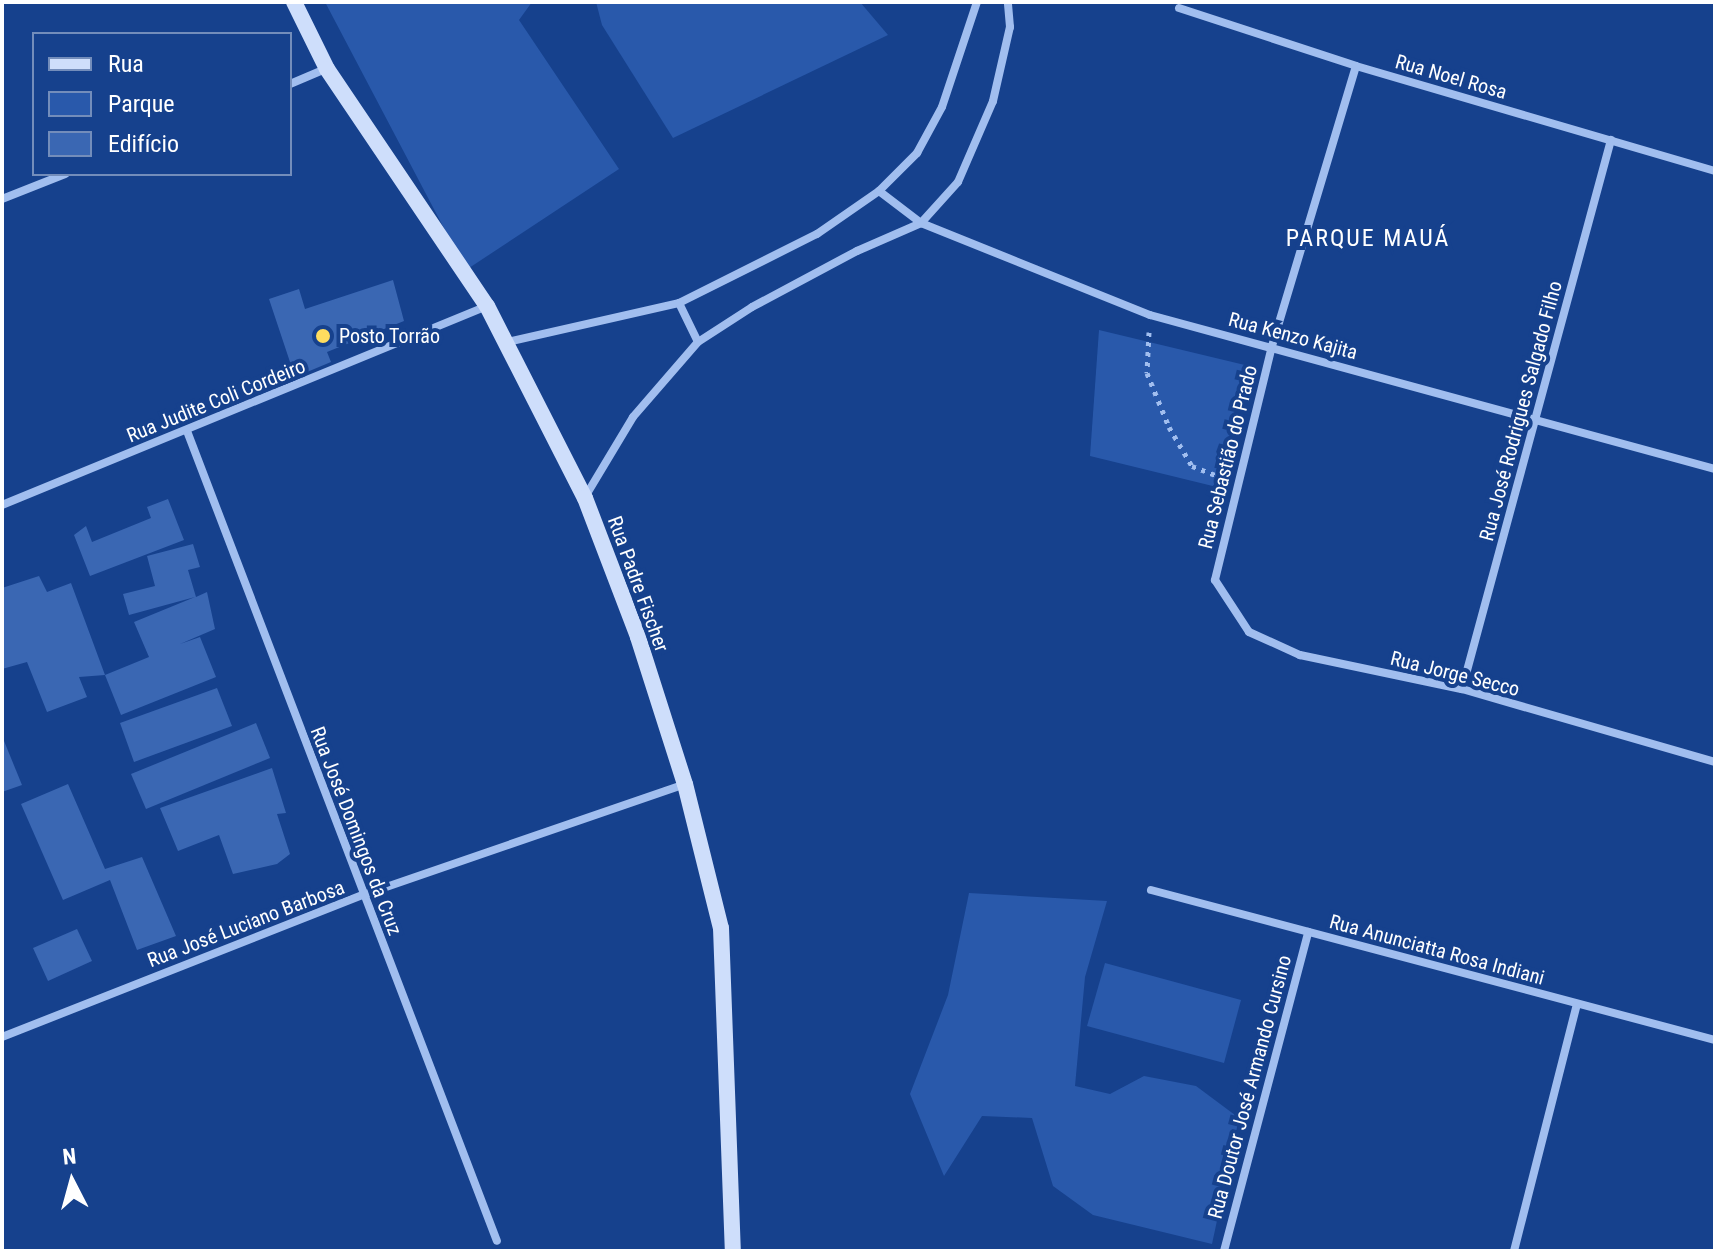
<!DOCTYPE html>
<html>
<head>
<meta charset="utf-8">
<style>
	body { margin:0 }
	#map { position:relative; width:1717px; height:1253px; overflow:hidden; background:#16418d; font-family:"Roboto Condensed",sans-serif }
	div>[style] { position:absolute }
	.green>* { inset:0; background:#2959ab }
	.building>* { inset:0; background:#3a67b3 }
	.path>* { height:5px; margin-top:-2.5px; transform-origin:0; background:repeating-linear-gradient(90deg,#a1beef 0 4px,transparent 0 10px) }
	.street>* { height:8px; margin:-4px; padding:0 4px; transform-origin:4px; border-radius:4px; background:#a1beef }
	.secondary>* { height:16px; margin:-8px; padding:0 8px; transform-origin:8px; border-radius:8px; background:#cedefb }
	.dots>* { width:22px; height:22px; translate:-50% -50%; box-sizing:border-box; border:4px solid #16418d; border-radius:50% }
	span { translate:-50% -50%; white-space:nowrap; text-align:center; line-height:1.15; -webkit-text-stroke:8px #16418d; paint-order:stroke }
	.street-label { font-size:20px; color:#fff }
	.poi-label { font-size:20px; color:#fff }
	.left { translate:0 -50%; text-align:left }
	.quarter-label { font-size:24px; color:#fff; letter-spacing:2px }
	.frame { position:absolute; inset:0; border:4px solid #fff; pointer-events:none }
	.legend { position:absolute; left:32px; top:32px; width:260px; height:144px; box-sizing:border-box; background:#16418d; border:2px solid #738dbb; margin:0; padding:10px 14px; list-style:none; font-size:24px; color:#fff }
	.legend li { display:flex; align-items:center; gap:16px; height:40px }
	.legend b { width:40px; border:2px solid #738dbb }
	.north { position:absolute; left:32px; top:1141px; width:80px; height:80px; -webkit-text-stroke:6px #16418d; paint-order:stroke; rotate:354deg; font-size:22px; font-weight:700; line-height:32px; text-align:center; color:#fff }
	.north::after { content:''; display:block; margin:auto; width:28px; height:36px; background:#fff; clip-path:polygon(50% 0,100% 100%,50% 72%,0 100%) }
</style>
</head>
<body>
<div id="map">
	<div class="green">
		<div style="clip-path:polygon(325px 2px,532px 2px,519px 20px,619px 169px,466px 270px)"></div>
		<div style="clip-path:polygon(596px 2px,860px 2px,888px 35px,673px 138px,602px 25px)"></div>
		<div style="clip-path:polygon(1099px 330px,1249px 366px,1225px 489px,1090px 456px)"></div>
		<div style="clip-path:polygon(969px 893px,1107px 901px,1085px 977px,1075px 1086px,1110px 1094px,1144px 1076px,1196px 1086px,1239px 1118px,1212px 1244px,1093px 1215px,1053px 1186px,1032px 1118px,982px 1116px,944px 1176px,910px 1094px,948px 995px)"></div>
		<div style="clip-path:polygon(1105px 963px,1241px 1000px,1224px 1063px,1087px 1026px)"></div>
	</div>
	<div class="building">
		<div style="clip-path:polygon(393px 280px,404px 321px,327px 352px,331px 362px,295px 377px,269px 299px,299px 289px,305px 309px)"></div>
		<div style="clip-path:polygon(168px 499px,184px 540px,90px 576px,74px 535px,86px 526px,92px 542px,151px 518px,147px 507px)"></div>
		<div style="clip-path:polygon(193px 544px,200px 567px,188px 570px,196px 597px,207px 592px,215px 629px,180px 644px,200px 637px,216px 677px,121px 715px,105px 675px,79px 677px,87px 697px,47px 712px,27px 662px,2px 669px,2px 588px,39px 576px,47px 592px,71px 583px,105px 675px,149px 657px,134px 622px,195px 597px,129px 615px,123px 594px,155px 586px,147px 556px)"></div>
		<div style="clip-path:polygon(217px 688px,232px 726px,134px 762px,120px 723px)"></div>
		<div style="clip-path:polygon(256px 723px,270px 758px,146px 809px,131px 774px)"></div>
		<div style="clip-path:polygon(2px 736px,22px 785px,2px 792px)"></div>
		<div style="clip-path:polygon(272px 768px,286px 813px,277px 814px,290px 854px,277px 864px,233px 874px,219px 835px,178px 851px,160px 808px)"></div>
		<div style="clip-path:polygon(68px 784px,105px 869px,142px 857px,176px 936px,137px 950px,110px 880px,63px 900px,21px 804px)"></div>
		<div style="clip-path:polygon(77px 929px,92px 961px,48px 981px,33px 948px)"></div>
	</div>
	<div class="path">
		<div style="left:1149px;top:332px;width:41px;rotate:92.8deg"></div>
		<div style="left:1147px;top:373px;width:58px;rotate:67.8deg"></div>
		<div style="left:1169px;top:427px;width:45px;rotate:59.5deg"></div>
		<div style="left:1192px;top:466px;width:33px;rotate:21deg"></div>
	</div>
	<div class="street">
		<div style="left:1179px;top:8px;width:186px;rotate:18.1deg"></div>
		<div style="left:1356px;top:66px;width:374px;rotate:16.3deg"></div>
		<div style="left:1356px;top:66px;width:292px;rotate:106.7deg"></div>
		<div style="left:1272px;top:346px;width:241px;rotate:103.7deg"></div>
		<div style="left:1215px;top:580px;width:62px;rotate:56.8deg"></div>
		<div style="left:1249px;top:632px;width:56px;rotate:24.3deg"></div>
		<div style="left:1300px;top:655px;width:166px;rotate:11.9deg"></div>
		<div style="left:1462px;top:689px;width:263px;rotate:16.1deg"></div>
		<div style="left:290px;top:84px;width:39px;rotate:-23deg"></div>
		<div style="left:879px;top:191px;width:53px;rotate:37.3deg"></div>
		<div style="left:921px;top:223px;width:247px;rotate:21.9deg"></div>
		<div style="left:1150px;top:315px;width:586px;rotate:15.25deg"></div>
		<div style="left:2px;top:199px;width:68px;rotate:-21.6deg"></div>
		<div style="left:679px;top:303px;width:43px;rotate:64deg"></div>
		<div style="left:503px;top:343px;width:180px;rotate:-12.8deg"></div>
		<div style="left:679px;top:303px;width:154px;rotate:-26.6deg"></div>
		<div style="left:817px;top:234px;width:75px;rotate:-34.7deg"></div>
		<div style="left:879px;top:191px;width:54px;rotate:-45deg"></div>
		<div style="left:917px;top:153px;width:52px;rotate:-61.5deg"></div>
		<div style="left:942px;top:107px;width:111px;rotate:-71.6deg"></div>
		<div style="left:187px;top:431px;width:867px;rotate:69.06deg"></div>
		<div style="left:585px;top:497px;width:93px;rotate:-59deg"></div>
		<div style="left:633px;top:417px;width:99px;rotate:-49.1deg"></div>
		<div style="left:698px;top:342px;width:64px;rotate:-32.9deg"></div>
		<div style="left:752px;top:307px;width:119px;rotate:-28.1deg"></div>
		<div style="left:857px;top:251px;width:70px;rotate:-23.6deg"></div>
		<div style="left:921px;top:223px;width:55px;rotate:-47.9deg"></div>
		<div style="left:958px;top:182px;width:88px;rotate:-66.6deg"></div>
		<div style="left:993px;top:101px;width:76px;rotate:-77.1deg"></div>
		<div style="left:1010px;top:27px;width:25px;rotate:-95deg"></div>
		<div style="left:2px;top:505px;width:524px;rotate:-22.31deg"></div>
		<div style="left:1462px;top:689px;width:569px;rotate:-74.82deg"></div>
		<div style="left:1151px;top:890px;width:584px;rotate:14.89deg"></div>
		<div style="left:2px;top:1037px;width:388px;rotate:-21.5deg"></div>
		<div style="left:363px;top:895px;width:341px;rotate:-19deg"></div>
		<div style="left:1224px;top:1251px;width:330px;rotate:-75.2deg"></div>
		<div style="left:1514px;top:1251px;width:255px;rotate:-75.7deg"></div>
	</div>
	<div class="secondary">
		<div style="left:294px;top:2px;width:75px;rotate:63.8deg"></div>
		<div style="left:327px;top:69px;width:286px;rotate:56deg"></div>
		<div style="left:487px;top:306px;width:216px;rotate:63deg"></div>
		<div style="left:585px;top:498px;width:149px;rotate:69.1deg"></div>
		<div style="left:638px;top:637px;width:154px;rotate:72.3deg"></div>
		<div style="left:685px;top:784px;width:148px;rotate:76deg"></div>
		<div style="left:721px;top:928px;width:323px;rotate:87.9deg"></div>
	</div>
	<div class="dots">
		<div style="left:323px;top:336px;background:#ffdd5f"></div>
	</div>
	<div class="street-label">
		<span style="left:1451px;top:77px;rotate:16deg">Rua Noel Rosa</span>
		<span style="left:1293px;top:336px;rotate:15deg">Rua Kenzo Kajita</span>
		<span style="left:216px;top:401px;rotate:-22deg">Rua Judite Coli Cordeiro</span>
		<span style="left:1521px;top:411px;rotate:-75deg">Rua José Rodrigues Salgado Filho</span>
		<span style="left:1228px;top:457px;rotate:-76deg">Rua Sebastião do Prado</span>
		<span style="left:638px;top:584px;rotate:70deg">Rua Padre Fischer</span>
		<span style="left:1455px;top:674px;rotate:14deg">Rua Jorge Secco</span>
		<span style="left:356px;top:831px;rotate:69deg">Rua José Domingos da Cruz</span>
		<span style="left:246px;top:924px;rotate:-21deg">Rua José Luciano Barbosa</span>
		<span style="left:1437px;top:950px;rotate:15deg">Rua Anunciatta Rosa Indiani</span>
		<span style="left:1250px;top:1087px;rotate:-75deg">Rua Doutor José Armando Cursino</span>
	</div>
	<div class="poi-label">
		<span class="left" style="left:339px;top:336px">Posto Torrão</span>
	</div>
	<div class="quarter-label">
		<span style="left:1368px;top:239px">PARQUE MAUÁ</span>
	</div>
	<div class="frame"></div>
	<ul class="legend">
	<li><b style="height:10px;background:#cedefb"></b>Rua</li>
	<li><b style="height:22px;background:#2959ab"></b>Parque</li>
	<li><b style="height:22px;background:#3a67b3"></b>Edifício</li>
	</ul>
	<div class="north">N</div>
</div>
</body>
</html>
